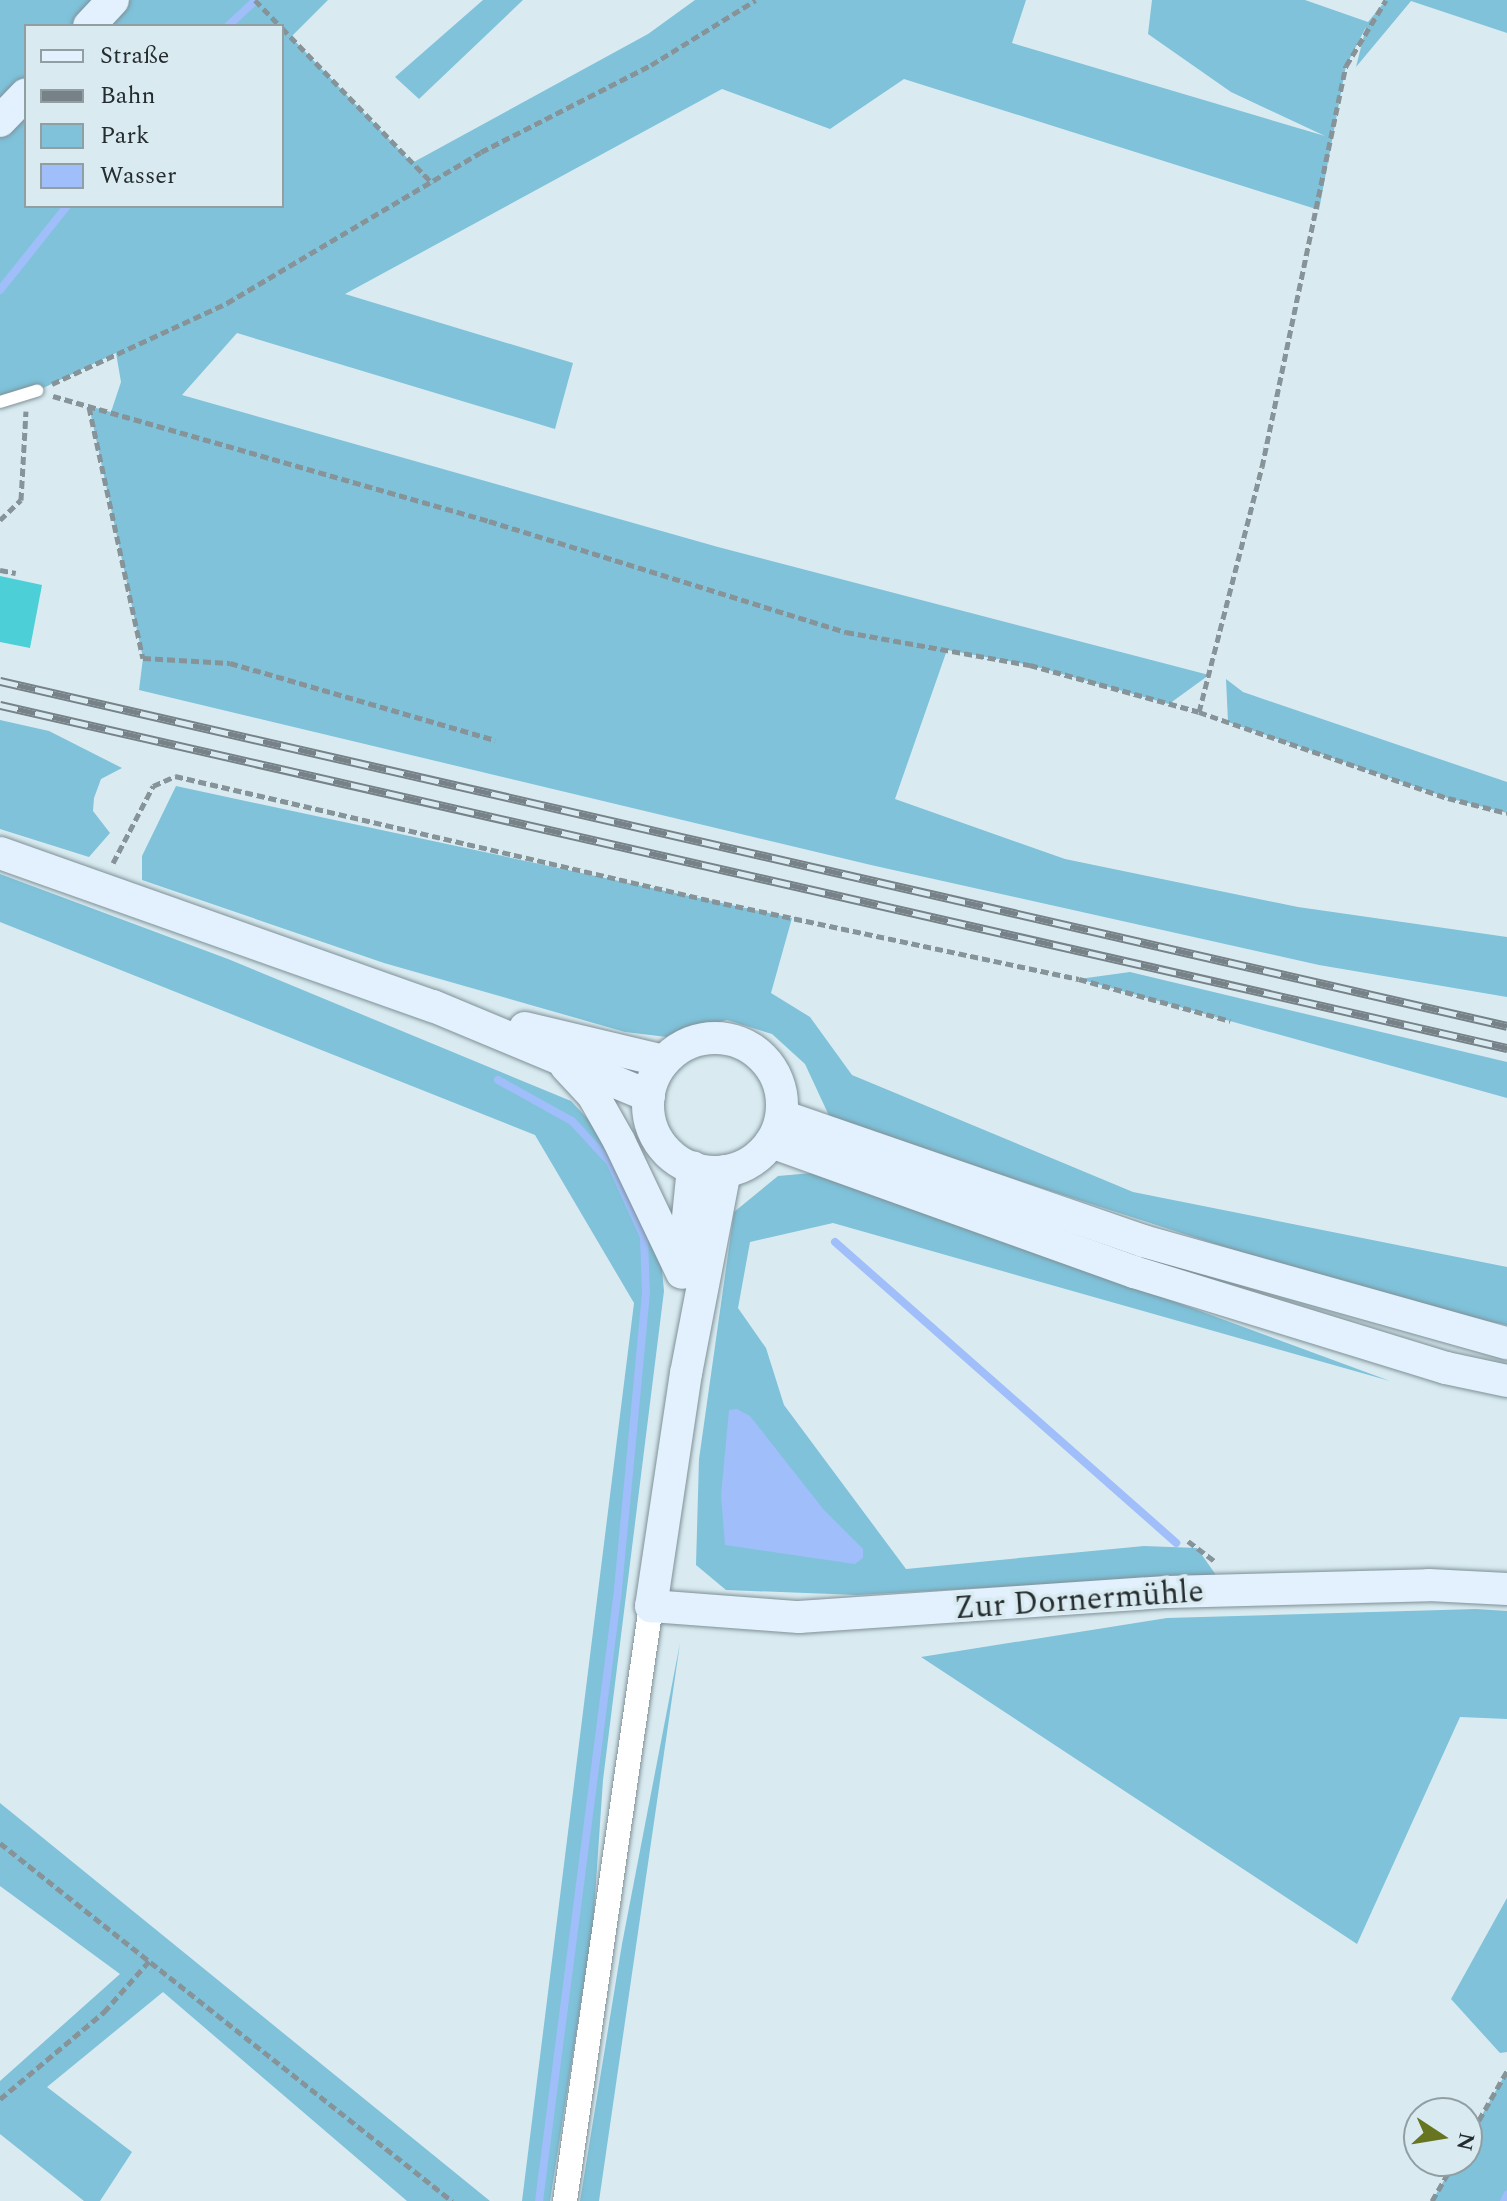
<!DOCTYPE html>
<html>
<head>
<meta charset="utf-8">
<style>
	body { margin:0 }
	#map { position:relative; width:1507px; height:2201px; overflow:hidden; background:#d9ebf1; font-family:Spectral,serif }
	div>[style] { position:absolute }
	.green>* { inset:0; background:#7fc2da }
	.water>* { inset:0; background:#a0bef9 }
	.stream>* { height:8px; margin:-4px; padding:0 4px; transform-origin:4px; border-radius:4px; background:#a0bef9 }
	.building>* { inset:0; background:#4ccfd7 }
	.path>* { height:5px; margin-top:-2.5px; transform-origin:0; background:repeating-linear-gradient(90deg,#869398 0 8px,transparent 0 12px) }
	.roads { filter:drop-shadow(0 0 2px #7f9096) drop-shadow(0 0 2px #7f9096) }
	.lane>* { height:12px; margin:-6px; padding:0 6px; transform-origin:6px; border-radius:6px; background:#fff }
	.street>* { height:24px; margin:-12px; padding:0 12px; transform-origin:12px; border-radius:12px; background:#fff }
	.secondary>* { height:32px; margin:-16px; padding:0 16px; transform-origin:16px; border-radius:16px; background:#e2f1fd }
	.secondary>.ring { margin:-16px; padding:0; box-sizing:content-box; background:none; border:32px solid #e2f1fd; border-radius:50% }
	.rail>* { height:9px; margin-top:-4.5px; transform-origin:0; background:repeating-linear-gradient(90deg,#d9ebf1 0 18px,#768287 0 36px); box-sizing:border-box; border-block:2px solid #768287 }
	span { translate:-50% -50%; white-space:nowrap; text-align:center; line-height:1.15; -webkit-text-stroke:7px #d9ebf1; paint-order:stroke }
	.street-label { font-size:32px; color:#252c2f }
	.legend { position:absolute; left:24px; top:24px; width:260px; height:184px; box-sizing:border-box; background:#d9ebf1; border:2px solid #919fa3; margin:0; padding:10px 14px; list-style:none; font-size:24px; color:#252c2f }
	.legend li { display:flex; align-items:center; gap:16px; height:40px }
	.legend b { width:40px; border:2px solid #919fa3 }
	.north { position:absolute; left:1403px; top:2097px; width:80px; height:80px; box-sizing:border-box; background:#d9ebf1; border:2px solid #919fa3; border-radius:50%; rotate:102deg; font-size:22px; font-weight:700; line-height:32px; text-align:center; color:#252c2f }
	.north::after { content:''; display:block; margin:auto; width:28px; height:36px; background:#677521; clip-path:polygon(50% 0,100% 100%,50% 72%,0 100%) }
</style>
</head>
<body>
<div id="map">
	<div class="green">
		<div style="clip-path:polygon(0 0,328px 0,291px 37px,412px 163px,648px 34px,695px 0,1026px 0,1012px 43px,1325px 136px,1231px 92px,1148px 34px,1152px 0,1305px 0,1368px 22px,1386px 0,1507px 0,1507px 33px,1411px 1px,1356px 67px,1366px 27px,1346px 66px,1319px 210px,904px 79px,830px 129px,722px 89px,345px 294px,573px 363px,555px 429px,237px 333px,182px 395px,718px 547px,1209px 675px,1169px 704px,1030px 665px,947px 650px,895px 799px,1065px 859px,1298px 907px,1507px 937px,1507px 997px,1319px 965px,871px 865px,139px 690px,143px 658px,89px 406px,111px 412px,121px 382px,116px 353px,37px 391px,0 402px,0 121px,26px 94px,26px 206px,282px 206px,282px 26px,26px 26px,26px 91px,0 118px)"></div>
		<div style="clip-path:polygon(483px 0,523px 0,419px 99px,395px 77px)"></div>
		<div style="clip-path:polygon(1226px 679px,1243px 692px,1507px 782px,1507px 813px,1448px 798px,1228px 722px)"></div>
		<div style="clip-path:polygon(0 720px,49px 731px,122px 768px,101px 779px,94px 798px,93px 811px,110px 833px,89px 857px,0 829px)"></div>
		<div style="clip-path:polygon(176px 786px,792px 918px,771px 993px,810px 1017px,852px 1075px,1133px 1192px,1507px 1267px,1507px 1325px,1395px 1302px,831px 1120px,805px 1064px,772px 1034px,727px 1020px,667px 1037px,625px 1032px,384px 963px,142px 880px,142px 856px)"></div>
		<div style="clip-path:polygon(0 874px,228px 959px,571px 1101px,610px 1143px,660px 1249px,664px 1291px,603px 1780px,593px 1926px,550px 2201px,522px 2201px,634px 1303px,535px 1135px,0 922px)"></div>
		<div style="clip-path:polygon(1130px 972px,1507px 1062px,1507px 1098px,1079px 979px)"></div>
		<div style="clip-path:polygon(823px 1172px,1390px 1381px,833px 1223px,750px 1242px,738px 1308px,766px 1348px,784px 1405px,906px 1569px,1144px 1546px,1197px 1548px,1216px 1575px,857px 1595px,726px 1590px,696px 1565px,699px 1459px,734px 1212px,778px 1176px)"></div>
		<div style="clip-path:polygon(1476px 1609px,1507px 1611px,1507px 1719px,1460px 1717px,1357px 1944px,921px 1657px,1167px 1618px)"></div>
		<div style="clip-path:polygon(680px 1643px,599px 2201px,580px 2201px,622px 1944px)"></div>
		<div style="clip-path:polygon(0 1803px,490px 2201px,407px 2201px,163px 1992px,47px 2087px,132px 2152px,100px 2201px,84px 2201px,0 2134px,0 2081px,120px 1974px,0 1886px)"></div>
		<div style="clip-path:polygon(1507px 1898px,1507px 2052px,1500px 2053px,1451px 1999px)"></div>
		<div style="clip-path:polygon(1507px 2071px,1507px 2201px,1432px 2201px,1455px 2161px,1467px 2161px,1467px 2141px)"></div>
	</div>
	<div class="water">
		<div style="clip-path:polygon(737px 1409px,750px 1416px,824px 1510px,863px 1549px,863px 1558px,855px 1564px,725px 1545px,721px 1495px,729px 1410px)"></div>
	</div>
	<div class="stream">
		<div style="left:228px;top:26px;width:38px;rotate:-43deg"></div>
		<div style="left:0;top:290px;width:107px;rotate:-51.4deg"></div>
		<div style="left:498px;top:1080px;width:85px;rotate:29deg"></div>
		<div style="left:572px;top:1121px;width:56px;rotate:47.2deg"></div>
		<div style="left:610px;top:1162px;width:82px;rotate:65.6deg"></div>
		<div style="left:644px;top:1237px;width:56px;rotate:88deg"></div>
		<div style="left:646px;top:1293px;width:306px;rotate:95.4deg"></div>
		<div style="left:617px;top:1598px;width:608px;rotate:97.37deg"></div>
		<div style="left:835px;top:1242px;width:455px;rotate:41.4deg"></div>
		<div style="left:1504px;top:2201px;width:7px;rotate:-63deg"></div>
	</div>
	<div class="building">
		<div style="clip-path:polygon(0 576px,42px 585px,30px 648px,0 642px)"></div>
	</div>
	<div class="path">
		<div style="left:255px;top:0;width:36px;rotate:46deg"></div>
		<div style="left:282px;top:28px;width:216px;rotate:45.9deg"></div>
		<div style="left:52px;top:384px;width:193px;rotate:-24.8deg"></div>
		<div style="left:227px;top:303px;width:295px;rotate:-30.7deg"></div>
		<div style="left:481px;top:152px;width:191px;rotate:-27.1deg"></div>
		<div style="left:651px;top:65px;width:123px;rotate:-31.8deg"></div>
		<div style="left:53px;top:396px;width:454px;rotate:16deg"></div>
		<div style="left:489px;top:521px;width:374px;rotate:17.3deg"></div>
		<div style="left:846px;top:632px;width:187px;rotate:10.2deg"></div>
		<div style="left:1030px;top:665px;width:175px;rotate:15.5deg"></div>
		<div style="left:1199px;top:712px;width:263px;rotate:19.1deg"></div>
		<div style="left:1448px;top:798px;width:61px;rotate:14.3deg"></div>
		<div style="left:89px;top:407px;width:257px;rotate:77.9deg"></div>
		<div style="left:143px;top:658px;width:87px;rotate:3.3deg"></div>
		<div style="left:230px;top:663px;width:276px;rotate:16.2deg"></div>
		<div style="left:0;top:520px;width:29px;rotate:-44deg"></div>
		<div style="left:21px;top:500px;width:89px;rotate:-86.8deg"></div>
		<div style="left:0;top:570px;width:16px;rotate:11deg"></div>
		<div style="left:1199px;top:712px;width:253px;rotate:-75.6deg"></div>
		<div style="left:1262px;top:467px;width:410px;rotate:-78.2deg"></div>
		<div style="left:1346px;top:66px;width:77px;rotate:-58.8deg"></div>
		<div style="left:113px;top:863px;width:87px;rotate:-62.5deg"></div>
		<div style="left:153px;top:786px;width:24px;rotate:-24deg"></div>
		<div style="left:175px;top:776px;width:551px;rotate:13.1deg"></div>
		<div style="left:712px;top:901px;width:375px;rotate:12deg"></div>
		<div style="left:1079px;top:979px;width:157px;rotate:15.5deg"></div>
		<div style="left:1188px;top:1541px;width:34px;rotate:37deg"></div>
		<div style="left:0;top:1843px;width:577px;rotate:38.38deg"></div>
		<div style="left:0;top:2099px;width:136px;rotate:-39.9deg"></div>
		<div style="left:104px;top:2012px;width:69px;rotate:-48.5deg"></div>
		<div style="left:1467px;top:2141px;width:81px;rotate:-60.3deg"></div>
		<div style="left:1432px;top:2201px;width:46px;rotate:-60.1deg"></div>
	</div>
	<div class="roads">
		<div class="lane">
			<div style="left:0;top:402px;width:39px;rotate:-17deg"></div>
		</div>
		<div class="street">
			<div style="left:565px;top:2201px;width:601px;rotate:-81.78deg"></div>
		</div>
		<div class="secondary">
			<div style="left:89px;top:26px;width:35px;rotate:-47deg"></div>
			<div style="left:0;top:121px;width:37px;rotate:-46deg"></div>
			<div style="left:0;top:853px;width:459px;rotate:19.5deg"></div>
			<div style="left:433px;top:1006px;width:234px;rotate:22.6deg"></div>
			<div style="left:525px;top:1028px;width:143px;rotate:13.4deg"></div>
			<div class="ring" style="left:648px;top:1038px;width:102px;height:102px"></div>
			<div style="left:566px;top:1066px;width:40px;rotate:47deg"></div>
			<div style="left:593px;top:1095px;width:53px;rotate:60.5deg"></div>
			<div style="left:619px;top:1141px;width:146px;rotate:64.5deg"></div>
			<div style="left:782px;top:1116px;width:382px;rotate:19.1deg"></div>
			<div style="left:1143px;top:1241px;width:378px;rotate:15.7deg"></div>
			<div style="left:771px;top:1142px;width:386px;rotate:19.7deg"></div>
			<div style="left:1134px;top:1272px;width:326px;rotate:17.1deg"></div>
			<div style="left:1446px;top:1368px;width:62px;rotate:12deg"></div>
			<div style="left:725px;top:1171px;width:206px;rotate:100.9deg"></div>
			<div style="left:686px;top:1373px;width:236px;rotate:98.5deg"></div>
			<div style="left:651px;top:1606px;width:148px;rotate:4.3deg"></div>
			<div style="left:799px;top:1617px;width:369px;rotate:-3.9deg"></div>
			<div style="left:1167px;top:1592px;width:262px;rotate:-1.5deg"></div>
			<div style="left:1429px;top:1585px;width:78px;rotate:2.9deg"></div>
			<div style="left:683px;top:1266px;width:99px;rotate:-84.2deg"></div>
		</div>
	</div>
	<div class="rail">
		<div style="left:0;top:681px;width:1546px;rotate:12.89deg"></div>
		<div style="left:0;top:705px;width:1546px;rotate:12.82deg"></div>
	</div>
	<div class="street-label">
		<span style="left:1079px;top:1601px;rotate:-4deg">Zur Dornermühle</span>
	</div>
	<ul class="legend">
	<li><b style="height:10px;background:#e2f1fd"></b>Straße</li>
	<li><b style="height:10px;background:#768287"></b>Bahn</li>
	<li><b style="height:22px;background:#7fc2da"></b>Park</li>
	<li><b style="height:22px;background:#a0bef9"></b>Wasser</li>
	</ul>
	<div class="north">N</div>
</div>
</body>
</html>
